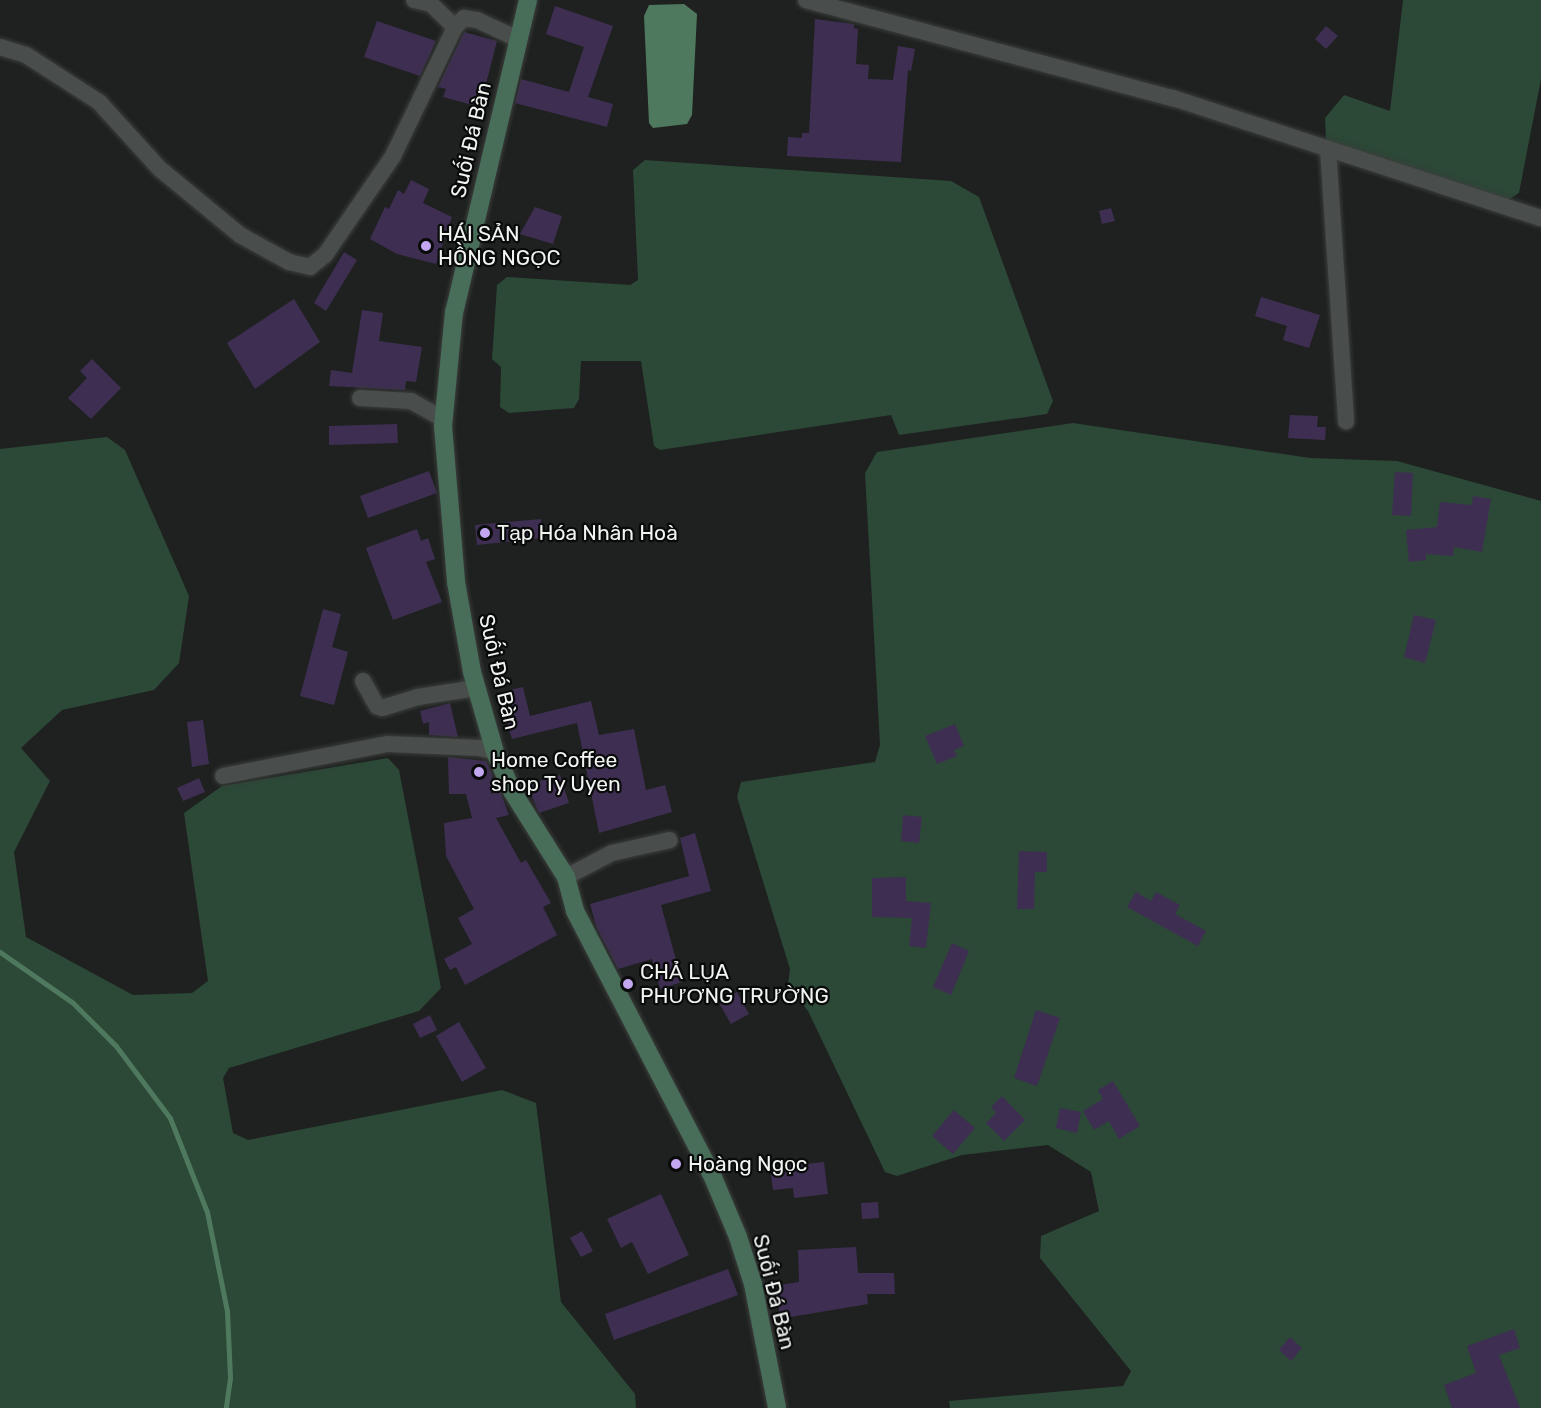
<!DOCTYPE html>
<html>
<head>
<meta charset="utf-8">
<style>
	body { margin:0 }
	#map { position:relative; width:1541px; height:1408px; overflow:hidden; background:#1e211f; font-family:Rubik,sans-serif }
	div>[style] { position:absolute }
	.green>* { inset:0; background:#2c4837 }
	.water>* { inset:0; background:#4f795f }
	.stream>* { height:5px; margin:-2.5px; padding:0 2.5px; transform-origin:2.5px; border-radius:2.5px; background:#4f795f }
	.building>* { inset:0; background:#3e2f52 }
	.roads { filter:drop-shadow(0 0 2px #3b3e3c) drop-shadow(0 0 2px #3b3e3c) }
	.street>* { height:16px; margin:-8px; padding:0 8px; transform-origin:8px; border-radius:8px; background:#494d4b }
	.secondary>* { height:18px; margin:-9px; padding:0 9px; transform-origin:9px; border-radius:9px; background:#486e5a }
	.dots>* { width:16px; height:16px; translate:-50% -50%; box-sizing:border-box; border:3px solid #090a0a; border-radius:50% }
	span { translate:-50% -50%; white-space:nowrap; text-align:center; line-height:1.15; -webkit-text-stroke:4.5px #090a0a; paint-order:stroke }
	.street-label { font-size:21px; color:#f2f4f2 }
	.poi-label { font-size:21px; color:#f2f4f2 }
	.left { translate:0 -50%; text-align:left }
</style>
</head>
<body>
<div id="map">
	<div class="green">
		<div style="clip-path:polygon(1403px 0,1541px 0,1541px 79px,1519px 193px,1505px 202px,1326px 140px,1325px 118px,1344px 95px,1390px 111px)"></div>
		<div style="clip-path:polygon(645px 160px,951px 181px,979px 197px,1053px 401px,1047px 414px,899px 435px,891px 415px,660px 450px,654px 446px,641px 361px,581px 361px,579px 399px,574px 408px,509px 413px,500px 407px,501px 367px,492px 359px,497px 285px,507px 277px,630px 285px,638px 280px,633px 170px)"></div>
		<div style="clip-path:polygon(1073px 423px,1310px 458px,1397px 461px,1541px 501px,1541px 1408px,950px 1408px,949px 1401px,1123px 1386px,1131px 1371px,1040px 1258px,1041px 1236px,1099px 1211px,1091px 1172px,1048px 1145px,962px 1155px,897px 1176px,885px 1172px,808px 1011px,788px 985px,790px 969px,737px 797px,741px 782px,875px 762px,880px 745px,865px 473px,877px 452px)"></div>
		<div style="clip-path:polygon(107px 437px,125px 450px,189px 596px,179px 663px,154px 690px,62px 710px,21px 748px,50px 781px,14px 852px,26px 937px,133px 995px,192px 993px,208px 981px,184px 813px,222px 786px,388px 758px,399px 770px,441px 988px,419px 1011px,229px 1068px,223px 1078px,233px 1133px,248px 1140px,502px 1090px,536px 1103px,561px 1302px,635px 1394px,636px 1408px,0 1408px,0 449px)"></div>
	</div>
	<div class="water">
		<div style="clip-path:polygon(684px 4px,697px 14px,692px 115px,687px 124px,653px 128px,649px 123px,644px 16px,649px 5px)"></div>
	</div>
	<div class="stream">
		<div style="left:0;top:952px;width:89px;rotate:34.9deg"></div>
		<div style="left:73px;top:1003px;width:61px;rotate:45deg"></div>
		<div style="left:116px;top:1046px;width:90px;rotate:53.1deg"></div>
		<div style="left:170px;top:1118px;width:101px;rotate:68.5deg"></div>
		<div style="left:207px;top:1212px;width:101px;rotate:78.6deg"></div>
		<div style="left:227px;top:1311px;width:67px;rotate:87.4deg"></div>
		<div style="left:230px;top:1378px;width:30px;rotate:98deg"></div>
	</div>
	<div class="building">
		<div style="clip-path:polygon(555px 6px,613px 26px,588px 97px,613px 104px,607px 127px,515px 103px,521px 79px,569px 92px,584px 47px,546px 34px)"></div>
		<div style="clip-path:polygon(815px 19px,854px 24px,854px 28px,858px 29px,856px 64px,869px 65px,868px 79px,893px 80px,898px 46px,915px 49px,911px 71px,908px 70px,901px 162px,787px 156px,788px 137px,802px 138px,802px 133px,809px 133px)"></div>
		<div style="clip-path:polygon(377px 21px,436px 41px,420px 76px,364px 57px)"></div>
		<div style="clip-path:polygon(1326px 26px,1338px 36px,1326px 49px,1315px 39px)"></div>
		<div style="clip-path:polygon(464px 32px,497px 41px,480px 107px,443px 97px,446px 89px,438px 87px)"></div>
		<div style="clip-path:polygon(411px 180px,429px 189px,423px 203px,452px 217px,436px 264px,397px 254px,370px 239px,385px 207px,389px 209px,398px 190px,404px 194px)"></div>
		<div style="clip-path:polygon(535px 207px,562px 216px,553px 244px,520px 234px)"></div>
		<div style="clip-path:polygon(1111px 208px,1115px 221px,1102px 224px,1099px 211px)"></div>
		<div style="clip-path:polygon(344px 252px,357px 260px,326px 311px,314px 303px)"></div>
		<div style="clip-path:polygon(1261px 297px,1320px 315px,1309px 348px,1283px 340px,1287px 326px,1255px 316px)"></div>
		<div style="clip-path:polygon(294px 299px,320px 342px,255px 389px,227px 343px)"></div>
		<div style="clip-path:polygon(362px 310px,383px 313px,379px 341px,422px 347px,416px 382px,406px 381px,405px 390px,329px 386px,331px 370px,352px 373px)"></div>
		<div style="clip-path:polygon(92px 359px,121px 388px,91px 419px,68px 398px,87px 378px,80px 371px)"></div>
		<div style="clip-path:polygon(1290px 415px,1318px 416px,1317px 427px,1326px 427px,1325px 440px,1288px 438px)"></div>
		<div style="clip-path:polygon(397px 424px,398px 443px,329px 445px,329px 426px)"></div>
		<div style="clip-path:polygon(429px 471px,437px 493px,368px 518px,360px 496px)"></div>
		<div style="clip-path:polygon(1395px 472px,1413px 473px,1411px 516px,1392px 515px)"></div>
		<div style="clip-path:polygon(1473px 496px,1491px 499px,1482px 552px,1454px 547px,1453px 556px,1426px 554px,1426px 560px,1409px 562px,1406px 530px,1437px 527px,1440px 502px,1472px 505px)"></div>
		<div style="clip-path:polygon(541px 519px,542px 538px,477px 545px,475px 525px)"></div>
		<div style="clip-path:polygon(417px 529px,421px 541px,428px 538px,435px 559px,426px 562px,442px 602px,393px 620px,366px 548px)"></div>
		<div style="clip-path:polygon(323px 609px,341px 614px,332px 647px,348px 652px,334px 705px,300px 696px)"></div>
		<div style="clip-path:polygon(1414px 615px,1436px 620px,1425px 663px,1404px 657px)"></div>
		<div style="clip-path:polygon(523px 687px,530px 716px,591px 701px,599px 735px,634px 729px,646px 790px,665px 785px,672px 812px,599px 833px,577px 723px,512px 739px,498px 693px)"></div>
		<div style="clip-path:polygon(450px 703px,458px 737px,429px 735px,429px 722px,423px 724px,420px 711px)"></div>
		<div style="clip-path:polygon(203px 720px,209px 764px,192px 767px,187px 722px)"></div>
		<div style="clip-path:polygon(955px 724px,964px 746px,954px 750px,957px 756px,937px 764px,925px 736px)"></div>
		<div style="clip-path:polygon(448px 757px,486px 761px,492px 774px,491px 794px,500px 791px,509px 815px,496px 818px,521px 863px,526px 860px,551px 903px,543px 907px,557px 935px,465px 985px,456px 967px,450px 970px,444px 959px,472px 944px,458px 918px,474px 909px,446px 856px,444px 823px,472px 818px,466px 794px,449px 794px)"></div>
		<div style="clip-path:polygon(560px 775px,569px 803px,539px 813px,527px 785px)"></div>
		<div style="clip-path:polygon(199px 778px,205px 792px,183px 801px,177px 788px)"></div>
		<div style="clip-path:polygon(903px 815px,922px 817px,919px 843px,901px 841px)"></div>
		<div style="clip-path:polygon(695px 833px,711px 891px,661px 905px,682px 982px,660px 989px,652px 959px,618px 969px,596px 926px,590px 904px,689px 876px,680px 838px)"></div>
		<div style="clip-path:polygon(1019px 851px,1047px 852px,1047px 872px,1035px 872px,1034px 909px,1017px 909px)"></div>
		<div style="clip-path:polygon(906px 877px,906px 901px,931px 903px,926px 948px,909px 946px,912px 918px,872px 917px,872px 878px)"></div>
		<div style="clip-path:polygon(1136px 892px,1151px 901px,1156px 892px,1180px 905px,1175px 914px,1206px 931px,1198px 946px,1127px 907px)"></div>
		<div style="clip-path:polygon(952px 943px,969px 951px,951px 995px,933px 987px)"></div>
		<div style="clip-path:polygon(737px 992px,749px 1014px,731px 1024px,719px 1003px)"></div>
		<div style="clip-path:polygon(1036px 1010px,1060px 1018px,1037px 1086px,1014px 1078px)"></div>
		<div style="clip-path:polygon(430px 1015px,437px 1030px,420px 1038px,413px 1024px)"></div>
		<div style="clip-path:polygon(459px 1022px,486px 1068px,462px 1082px,436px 1036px)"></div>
		<div style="clip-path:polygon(1113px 1081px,1140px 1126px,1119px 1139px,1109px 1121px,1094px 1130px,1083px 1111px,1103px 1099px,1098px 1090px)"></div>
		<div style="clip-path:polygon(1002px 1096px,1025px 1120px,1004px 1141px,986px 1123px,996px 1113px,991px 1107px)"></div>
		<div style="clip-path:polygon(1060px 1108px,1081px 1112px,1077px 1133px,1056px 1128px)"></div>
		<div style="clip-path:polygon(954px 1110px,975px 1128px,953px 1154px,932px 1136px)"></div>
		<div style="clip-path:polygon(824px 1162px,828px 1194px,794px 1198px,793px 1188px,773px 1190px,770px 1168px)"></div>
		<div style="clip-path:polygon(661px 1194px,689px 1255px,648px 1274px,632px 1242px,621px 1248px,607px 1219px)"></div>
		<div style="clip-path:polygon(878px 1202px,879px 1218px,862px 1219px,861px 1203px)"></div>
		<div style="clip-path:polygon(582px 1231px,593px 1251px,581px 1257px,570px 1238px)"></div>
		<div style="clip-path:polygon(856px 1247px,858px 1273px,894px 1273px,895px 1294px,867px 1294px,868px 1304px,779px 1319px,779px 1285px,799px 1282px,798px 1250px)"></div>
		<div style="clip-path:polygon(728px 1269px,738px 1295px,614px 1340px,605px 1314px)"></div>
		<div style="clip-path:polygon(1514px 1329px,1520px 1348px,1499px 1355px,1520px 1408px,1452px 1408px,1444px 1385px,1476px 1373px,1467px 1346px)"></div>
		<div style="clip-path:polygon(1290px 1337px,1302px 1348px,1291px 1361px,1279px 1350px)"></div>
	</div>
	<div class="roads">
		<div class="street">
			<div style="left:414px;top:0;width:17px;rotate:13deg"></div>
			<div style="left:431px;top:4px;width:33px;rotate:44deg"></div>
			<div style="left:806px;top:0;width:380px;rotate:15deg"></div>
			<div style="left:1173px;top:98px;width:387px;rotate:18.1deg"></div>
			<div style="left:0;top:47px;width:27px;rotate:17deg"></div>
			<div style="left:26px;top:55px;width:87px;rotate:32.8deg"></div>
			<div style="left:99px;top:102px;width:91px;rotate:47.7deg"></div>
			<div style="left:160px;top:169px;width:104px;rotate:39.5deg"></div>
			<div style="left:240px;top:235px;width:56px;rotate:28.9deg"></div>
			<div style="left:289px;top:262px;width:22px;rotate:13deg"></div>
			<div style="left:310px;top:267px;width:19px;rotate:-39deg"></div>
			<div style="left:325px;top:255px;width:120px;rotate:-55.5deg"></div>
			<div style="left:393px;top:156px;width:143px;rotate:-64.3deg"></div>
			<div style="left:455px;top:27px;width:13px;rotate:-45deg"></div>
			<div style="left:464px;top:18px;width:13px;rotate:9deg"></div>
			<div style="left:477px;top:20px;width:45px;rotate:24.9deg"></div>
			<div style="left:1328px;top:149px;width:273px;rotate:86.2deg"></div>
			<div style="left:360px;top:398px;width:51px;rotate:3.4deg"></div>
			<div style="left:411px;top:401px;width:37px;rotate:29deg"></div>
			<div style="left:363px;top:681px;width:29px;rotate:61deg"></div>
			<div style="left:377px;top:706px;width:5px;rotate:22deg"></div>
			<div style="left:382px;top:708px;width:38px;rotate:-17deg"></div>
			<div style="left:418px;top:697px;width:59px;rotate:-8.8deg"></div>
			<div style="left:223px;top:776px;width:168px;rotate:-11deg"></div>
			<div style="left:388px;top:744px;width:92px;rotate:2.5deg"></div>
			<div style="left:480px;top:748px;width:16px;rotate:15deg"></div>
			<div style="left:566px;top:877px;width:52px;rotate:-27.6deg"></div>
			<div style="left:612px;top:853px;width:59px;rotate:-12.6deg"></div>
		</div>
		<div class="secondary">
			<div style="left:528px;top:0;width:321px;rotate:103.3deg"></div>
			<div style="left:454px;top:312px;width:115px;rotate:95.5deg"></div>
			<div style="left:443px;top:426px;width:157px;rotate:85.2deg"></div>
			<div style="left:456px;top:582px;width:91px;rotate:79.9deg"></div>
			<div style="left:472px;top:672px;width:83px;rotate:74deg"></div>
			<div style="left:495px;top:752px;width:43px;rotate:66.4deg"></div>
			<div style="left:512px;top:791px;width:102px;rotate:57.9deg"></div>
			<div style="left:566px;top:877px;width:35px;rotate:75deg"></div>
			<div style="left:575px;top:911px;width:297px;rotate:62.6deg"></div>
			<div style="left:712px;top:1175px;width:67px;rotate:67.2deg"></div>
			<div style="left:738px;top:1237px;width:49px;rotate:72.3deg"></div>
			<div style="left:753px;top:1284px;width:126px;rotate:79deg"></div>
		</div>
	</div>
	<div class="dots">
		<div style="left:426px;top:246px;background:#c4a7f1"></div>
		<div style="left:485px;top:533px;background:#c4a7f1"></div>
		<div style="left:479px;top:772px;background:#c4a7f1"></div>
		<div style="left:628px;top:984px;background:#c4a7f1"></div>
		<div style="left:676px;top:1164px;background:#c4a7f1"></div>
	</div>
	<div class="street-label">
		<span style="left:471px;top:140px;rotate:-77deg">Suối Đá Bàn</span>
		<span style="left:499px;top:672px;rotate:77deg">Suối Đá Bàn</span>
		<span style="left:774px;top:1292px;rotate:76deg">Suối Đá Bàn</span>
	</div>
	<div class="poi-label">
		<span class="left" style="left:438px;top:246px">HÁI SẢN<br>HỒNG NGỌC</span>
		<span class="left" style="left:497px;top:533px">Tạp Hóa Nhân Hoà</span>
		<span class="left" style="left:491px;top:772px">Home Coffee<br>shop Ty Uyen</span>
		<span class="left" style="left:640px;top:984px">CHẢ LỤA<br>PHƯƠNG TRƯỜNG</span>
		<span class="left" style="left:688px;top:1164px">Hoàng Ngọc</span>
	</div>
</div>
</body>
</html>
